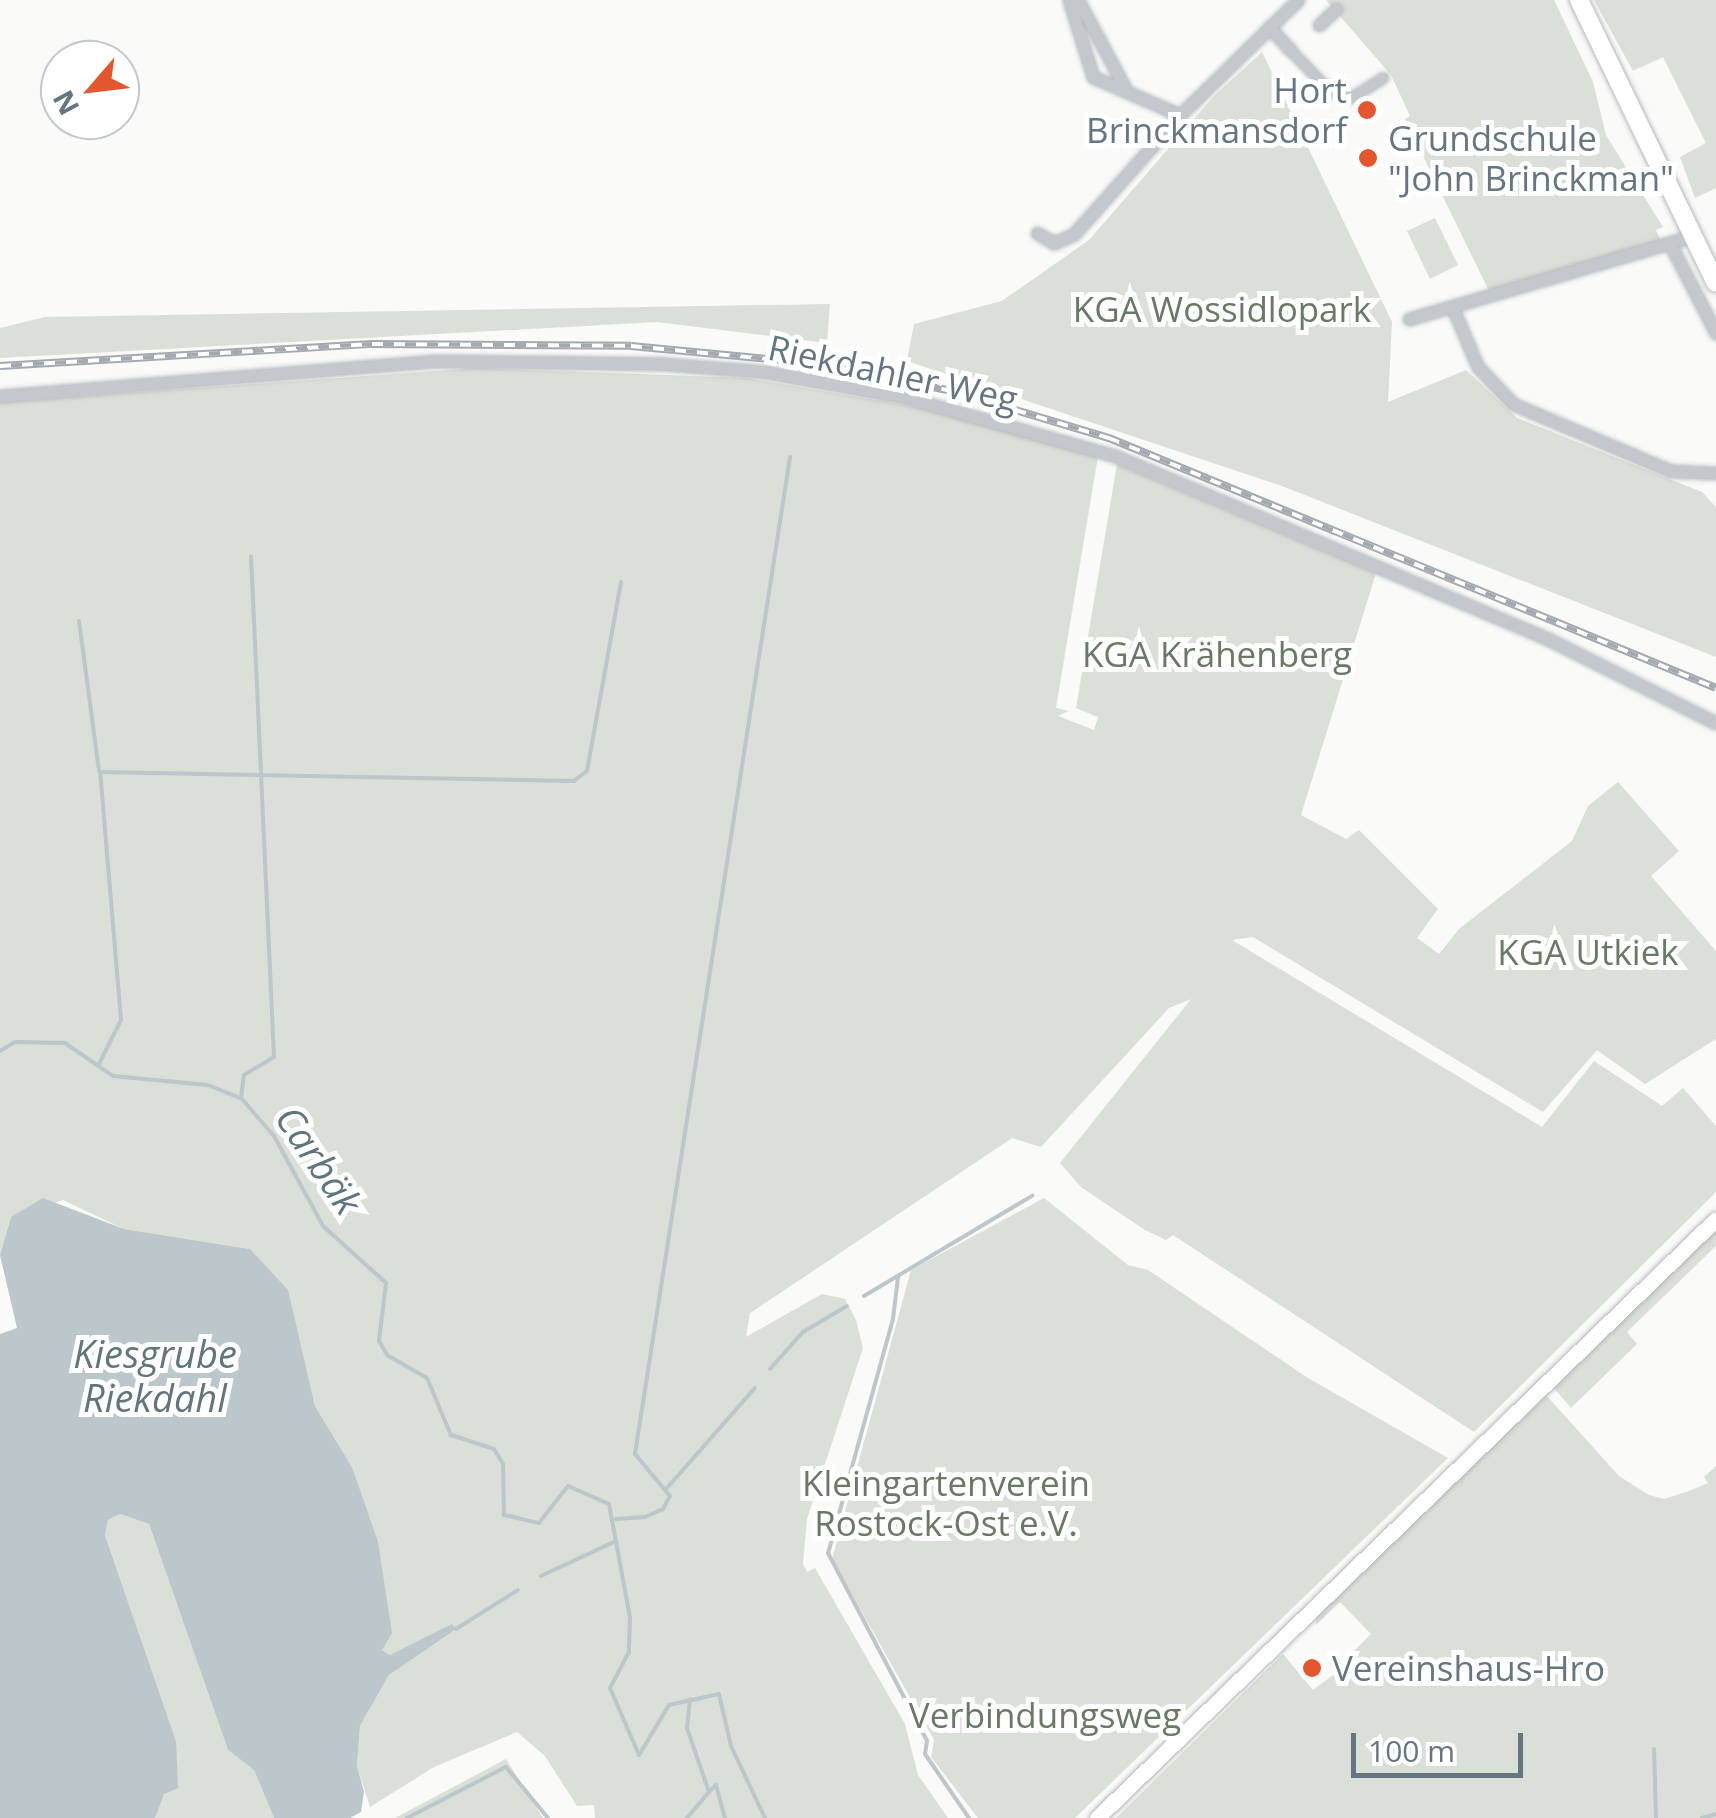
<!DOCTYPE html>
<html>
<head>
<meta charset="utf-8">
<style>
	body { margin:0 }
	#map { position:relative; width:1716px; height:1818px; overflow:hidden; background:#fafaf8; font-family:"Open Sans",sans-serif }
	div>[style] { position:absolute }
	.green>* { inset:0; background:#dadfd7 }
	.water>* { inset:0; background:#bbc7cb }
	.stream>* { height:4px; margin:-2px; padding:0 2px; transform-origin:2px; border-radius:2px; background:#bbc7cb }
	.roads { filter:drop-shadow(0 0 2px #b3babf) drop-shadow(0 0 2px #b3babf) }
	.pedestrian>* { height:9px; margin:-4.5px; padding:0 4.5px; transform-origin:4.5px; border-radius:4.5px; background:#c3c8cc }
	.minor>* { height:11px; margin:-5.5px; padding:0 5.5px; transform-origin:5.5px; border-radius:5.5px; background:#c3c8cc }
	.secondary>* { height:15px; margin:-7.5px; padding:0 7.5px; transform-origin:7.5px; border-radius:7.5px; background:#fff }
	.primary>* { height:18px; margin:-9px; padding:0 9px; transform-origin:9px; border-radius:9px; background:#fff }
	.rail>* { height:8px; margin-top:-4px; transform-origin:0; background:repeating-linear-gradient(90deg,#fff 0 11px,#a2aab0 0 22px); box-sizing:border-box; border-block:2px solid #a2aab0 }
	.dots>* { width:28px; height:28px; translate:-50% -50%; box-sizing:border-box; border:5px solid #fff; border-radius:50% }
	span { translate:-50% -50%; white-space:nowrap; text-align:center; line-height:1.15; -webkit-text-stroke:10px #fff; paint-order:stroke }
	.poi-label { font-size:35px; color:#657683 }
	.right { translate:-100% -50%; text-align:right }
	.left { translate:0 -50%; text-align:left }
	.park-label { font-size:35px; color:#687a64 }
	.street-label { font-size:35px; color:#657683 }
	.water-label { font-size:38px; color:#60757c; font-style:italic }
	.north { position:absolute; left:40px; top:40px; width:100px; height:100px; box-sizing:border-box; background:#fff; border:2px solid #c1c8cd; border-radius:50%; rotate:242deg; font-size:28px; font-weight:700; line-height:40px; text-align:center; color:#657683 }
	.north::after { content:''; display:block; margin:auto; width:35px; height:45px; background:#e4572e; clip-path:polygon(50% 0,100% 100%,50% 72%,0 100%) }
	.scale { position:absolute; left:1351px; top:1733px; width:172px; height:45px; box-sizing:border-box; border:5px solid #657683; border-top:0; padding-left:12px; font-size:30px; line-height:35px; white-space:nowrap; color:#657683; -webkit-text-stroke:8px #fff; paint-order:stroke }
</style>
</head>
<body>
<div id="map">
	<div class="green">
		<div style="clip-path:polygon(1326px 0,1554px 0,1593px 82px,1606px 135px,1663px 227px,1656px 230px,1663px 246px,1491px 295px,1405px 119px,1410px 116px,1391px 75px)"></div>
		<div style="clip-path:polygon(1594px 0,1716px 0,1716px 188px,1695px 198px,1680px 157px,1706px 143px,1663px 57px,1633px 71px)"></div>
		<div style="clip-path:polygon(1262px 52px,1392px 322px,1388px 402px,1466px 370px,1517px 418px,1702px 492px,1716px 507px,1716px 657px,1282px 486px,907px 361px,914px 324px,1002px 301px,1089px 240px,1213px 97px)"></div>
		<div style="clip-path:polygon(1435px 218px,1458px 265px,1430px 279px,1407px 231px)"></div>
		<div style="clip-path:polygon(830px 304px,827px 343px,657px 322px,0 358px,0 328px,45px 317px)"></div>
		<div style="clip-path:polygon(477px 368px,747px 378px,944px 412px,1098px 456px,1056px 708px,1069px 711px,1058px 716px,1094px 730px,1098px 717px,1076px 708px,1117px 464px,1376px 573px,1301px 815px,1346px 839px,1359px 830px,1438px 909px,1417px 938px,1439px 954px,1459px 929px,1572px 841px,1588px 806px,1618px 782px,1679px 851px,1651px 876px,1716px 951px,1716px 1039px,1645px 1084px,1597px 1050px,1543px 1112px,1253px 937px,1232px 940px,1542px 1127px,1594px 1061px,1662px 1106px,1683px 1088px,1716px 1126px,1716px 1192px,1474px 1432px,1173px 1235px,1166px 1240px,1145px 1230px,1081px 1187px,1060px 1163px,1191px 999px,1169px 1008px,1041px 1147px,1012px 1138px,750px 1313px,746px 1337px,822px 1294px,845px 1299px,856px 1320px,863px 1348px,807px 1519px,803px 1564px,807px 1572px,815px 1568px,905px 1724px,918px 1775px,948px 1818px,595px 1818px,594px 1805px,577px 1806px,545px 1756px,517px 1732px,434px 1767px,370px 1807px,357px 1766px,360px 1726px,389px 1675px,452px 1625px,390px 1655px,382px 1650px,352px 1467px,315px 1406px,287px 1290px,250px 1249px,124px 1229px,63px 1200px,11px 1217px,0 1255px,0 402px)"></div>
		<div style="clip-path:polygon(1044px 1198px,1128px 1265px,1148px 1270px,1308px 1378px,1448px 1458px,1075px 1818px,978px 1818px,931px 1757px,934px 1740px,832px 1559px,911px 1270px)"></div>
		<div style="clip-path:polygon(1716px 1229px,1716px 1246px,1627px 1332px,1637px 1344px,1571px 1408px,1552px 1386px)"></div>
		<div style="clip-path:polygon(1546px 1395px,1619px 1476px,1649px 1495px,1664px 1499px,1689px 1491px,1708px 1483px,1704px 1477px,1716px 1466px,1716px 1818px,1116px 1818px,1283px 1654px,1313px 1690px,1349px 1663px,1346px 1659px,1371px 1634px,1340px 1602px,1316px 1625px,1316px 1613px)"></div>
		<div style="clip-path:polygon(120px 1514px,149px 1524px,228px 1750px,254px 1770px,274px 1818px,155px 1818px,176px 1741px,105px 1535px,108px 1520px)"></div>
		<div style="clip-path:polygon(506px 1759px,543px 1818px,395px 1818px)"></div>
	</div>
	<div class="water">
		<div style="clip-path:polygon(43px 1198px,124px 1229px,250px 1249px,288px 1290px,315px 1406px,352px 1467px,378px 1542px,392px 1633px,382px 1650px,390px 1655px,452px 1624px,456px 1629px,389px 1675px,360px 1726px,357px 1766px,364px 1792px,361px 1812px,350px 1818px,274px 1818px,254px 1770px,228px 1750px,149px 1524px,120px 1514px,108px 1520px,105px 1535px,176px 1741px,178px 1788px,164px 1794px,155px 1818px,0 1818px,0 1334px,17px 1328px,0 1255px,11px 1217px)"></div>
	</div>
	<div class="stream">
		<div style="left:79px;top:621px;width:150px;rotate:82.4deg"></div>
		<div style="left:0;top:1051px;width:17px;rotate:-31deg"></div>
		<div style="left:15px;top:1042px;width:50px;rotate:1.1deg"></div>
		<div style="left:65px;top:1043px;width:58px;rotate:34.5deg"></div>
		<div style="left:113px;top:1076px;width:95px;rotate:5.4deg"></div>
		<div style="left:208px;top:1085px;width:35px;rotate:22deg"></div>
		<div style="left:241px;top:1098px;width:50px;rotate:49deg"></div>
		<div style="left:274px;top:1136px;width:102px;rotate:61.4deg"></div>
		<div style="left:323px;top:1226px;width:85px;rotate:42.1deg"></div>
		<div style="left:386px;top:1283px;width:58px;rotate:96.9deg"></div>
		<div style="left:379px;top:1341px;width:16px;rotate:60deg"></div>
		<div style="left:387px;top:1355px;width:46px;rotate:29.9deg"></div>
		<div style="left:427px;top:1378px;width:62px;rotate:67.2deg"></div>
		<div style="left:451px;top:1435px;width:45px;rotate:18deg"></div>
		<div style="left:494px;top:1449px;width:17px;rotate:59deg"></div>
		<div style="left:503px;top:1464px;width:51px;rotate:88.9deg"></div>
		<div style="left:504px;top:1515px;width:36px;rotate:13deg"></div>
		<div style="left:539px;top:1523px;width:47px;rotate:-51.9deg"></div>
		<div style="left:568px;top:1486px;width:45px;rotate:23.7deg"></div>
		<div style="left:609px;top:1504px;width:115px;rotate:79.5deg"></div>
		<div style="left:630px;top:1617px;width:35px;rotate:92deg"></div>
		<div style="left:629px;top:1652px;width:41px;rotate:117.8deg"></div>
		<div style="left:610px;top:1688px;width:73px;rotate:66.6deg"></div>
		<div style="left:639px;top:1755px;width:58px;rotate:-59deg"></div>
		<div style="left:669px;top:1705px;width:51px;rotate:-12.4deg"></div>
		<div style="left:719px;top:1694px;width:53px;rotate:77deg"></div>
		<div style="left:731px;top:1746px;width:80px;rotate:64.7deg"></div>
		<div style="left:98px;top:1066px;width:51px;rotate:-63.4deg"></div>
		<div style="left:121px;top:1020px;width:249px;rotate:-94.8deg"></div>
		<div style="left:100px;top:772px;width:474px;rotate:1.1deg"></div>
		<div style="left:574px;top:781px;width:16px;rotate:-38deg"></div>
		<div style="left:587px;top:771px;width:192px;rotate:-79.8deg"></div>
		<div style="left:241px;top:1098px;width:23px;rotate:-83deg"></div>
		<div style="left:244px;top:1075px;width:35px;rotate:-31deg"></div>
		<div style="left:274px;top:1057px;width:501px;rotate:-92.63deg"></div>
		<div style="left:898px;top:1277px;width:42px;rotate:96.8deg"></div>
		<div style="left:893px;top:1319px;width:243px;rotate:105.5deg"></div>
		<div style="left:828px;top:1553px;width:212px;rotate:62.2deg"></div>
		<div style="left:927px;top:1741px;width:13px;rotate:99deg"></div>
		<div style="left:925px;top:1754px;width:78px;rotate:55.5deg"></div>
		<div style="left:864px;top:1296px;width:196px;rotate:-30.8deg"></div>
		<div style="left:770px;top:1369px;width:50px;rotate:-48.3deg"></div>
		<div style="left:803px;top:1332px;width:51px;rotate:-30.6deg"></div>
		<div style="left:667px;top:1488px;width:133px;rotate:-48.7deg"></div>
		<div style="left:616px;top:1519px;width:29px;rotate:-4deg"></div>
		<div style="left:645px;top:1517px;width:20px;rotate:-24deg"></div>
		<div style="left:663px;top:1509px;width:15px;rotate:-62deg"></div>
		<div style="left:670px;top:1496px;width:55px;rotate:-129.8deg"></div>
		<div style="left:635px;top:1454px;width:1009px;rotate:-81.16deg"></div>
		<div style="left:541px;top:1576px;width:83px;rotate:-25deg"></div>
		<div style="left:456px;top:1629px;width:73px;rotate:-32.2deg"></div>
		<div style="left:1654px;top:1749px;width:69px;rotate:88.3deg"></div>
		<div style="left:709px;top:1792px;width:10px;rotate:-45deg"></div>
		<div style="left:716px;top:1785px;width:34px;rotate:75deg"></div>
		<div style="left:407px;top:1818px;width:111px;rotate:-27.3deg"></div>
		<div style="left:506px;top:1767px;width:66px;rotate:50.5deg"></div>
		<div style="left:687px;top:1818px;width:34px;rotate:-50deg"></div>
		<div style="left:709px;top:1792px;width:68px;rotate:-109deg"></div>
		<div style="left:687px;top:1728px;width:29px;rotate:-84deg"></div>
		<div style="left:1702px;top:1818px;width:15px;rotate:-16deg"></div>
	</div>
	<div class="roads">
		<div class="pedestrian">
			<div style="left:1291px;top:51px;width:54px;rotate:45.7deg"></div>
			<div style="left:1329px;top:90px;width:22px;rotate:21deg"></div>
			<div style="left:1350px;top:98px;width:39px;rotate:-32deg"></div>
		</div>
		<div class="minor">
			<div style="left:1069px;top:0;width:81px;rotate:72.7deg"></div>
			<div style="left:1093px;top:77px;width:95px;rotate:23.6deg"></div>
			<div style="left:1078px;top:0;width:102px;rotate:61.9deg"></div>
			<div style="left:1319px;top:25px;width:23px;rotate:-43deg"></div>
			<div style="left:1269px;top:27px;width:33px;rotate:47deg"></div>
			<div style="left:1037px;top:233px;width:20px;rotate:30deg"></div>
			<div style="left:1054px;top:243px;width:22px;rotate:-24deg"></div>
			<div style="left:1074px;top:234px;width:159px;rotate:-48.3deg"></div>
			<div style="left:1180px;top:115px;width:165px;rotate:-44.3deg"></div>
			<div style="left:1671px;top:246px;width:98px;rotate:62.7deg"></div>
			<div style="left:1454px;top:311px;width:61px;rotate:66.8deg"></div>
			<div style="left:1478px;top:367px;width:51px;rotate:46.6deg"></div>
			<div style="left:1513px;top:404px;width:172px;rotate:23deg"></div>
			<div style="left:1671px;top:471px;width:45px;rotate:2.5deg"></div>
			<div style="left:1409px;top:319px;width:296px;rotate:-16.3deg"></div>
			<div style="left:0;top:396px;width:435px;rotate:-4.6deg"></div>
			<div style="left:434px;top:361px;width:230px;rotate:0.7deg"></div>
			<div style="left:664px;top:364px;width:102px;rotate:4.5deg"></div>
			<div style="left:766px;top:372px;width:143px;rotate:10.4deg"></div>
			<div style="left:907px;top:398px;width:216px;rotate:15.6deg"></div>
			<div style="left:1115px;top:456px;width:468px;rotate:22.9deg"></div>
			<div style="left:1546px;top:638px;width:190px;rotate:26.6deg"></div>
		</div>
		<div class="secondary">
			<div style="left:1097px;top:1818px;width:861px;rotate:-44.06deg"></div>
		</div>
		<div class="primary">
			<div style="left:1579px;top:0;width:314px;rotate:64.2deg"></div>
		</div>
	</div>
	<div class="rail">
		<div style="left:0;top:366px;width:373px;rotate:-3.4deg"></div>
		<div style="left:372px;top:344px;width:259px;rotate:0.4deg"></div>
		<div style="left:631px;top:346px;width:182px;rotate:5.4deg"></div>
		<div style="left:812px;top:363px;width:143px;rotate:11.3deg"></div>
		<div style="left:952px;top:391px;width:164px;rotate:16.7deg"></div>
		<div style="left:1109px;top:438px;width:656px;rotate:22.38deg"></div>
	</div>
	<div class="dots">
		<div style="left:1367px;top:110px;background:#e4572e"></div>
		<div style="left:1368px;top:158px;background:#e4572e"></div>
		<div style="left:1312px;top:1668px;background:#e4572e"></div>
	</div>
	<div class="poi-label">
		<span class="right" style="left:1347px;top:110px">Hort<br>Brinckmansdorf</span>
		<span class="left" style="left:1388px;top:158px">Grundschule<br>"John Brinckman"</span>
		<span class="left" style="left:1332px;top:1668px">Vereinshaus-Hro</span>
	</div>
	<div class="park-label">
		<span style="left:1222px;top:309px">KGA Wossidlopark</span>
		<span style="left:1217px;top:654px">KGA Krähenberg</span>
		<span style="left:1588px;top:952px">KGA Utkiek</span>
		<span style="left:946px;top:1503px">Kleingartenverein<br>Rostock-Ost e.V.</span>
		<span style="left:1045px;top:1715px">Verbindungsweg</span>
	</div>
	<div class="street-label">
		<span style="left:893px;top:373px;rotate:12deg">Riekdahler Weg</span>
	</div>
	<div class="water-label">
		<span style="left:319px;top:1160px;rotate:56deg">Carbäk</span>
		<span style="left:155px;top:1376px">Kiesgrube<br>Riekdahl</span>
	</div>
	<div class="north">N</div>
	<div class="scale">100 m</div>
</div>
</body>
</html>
